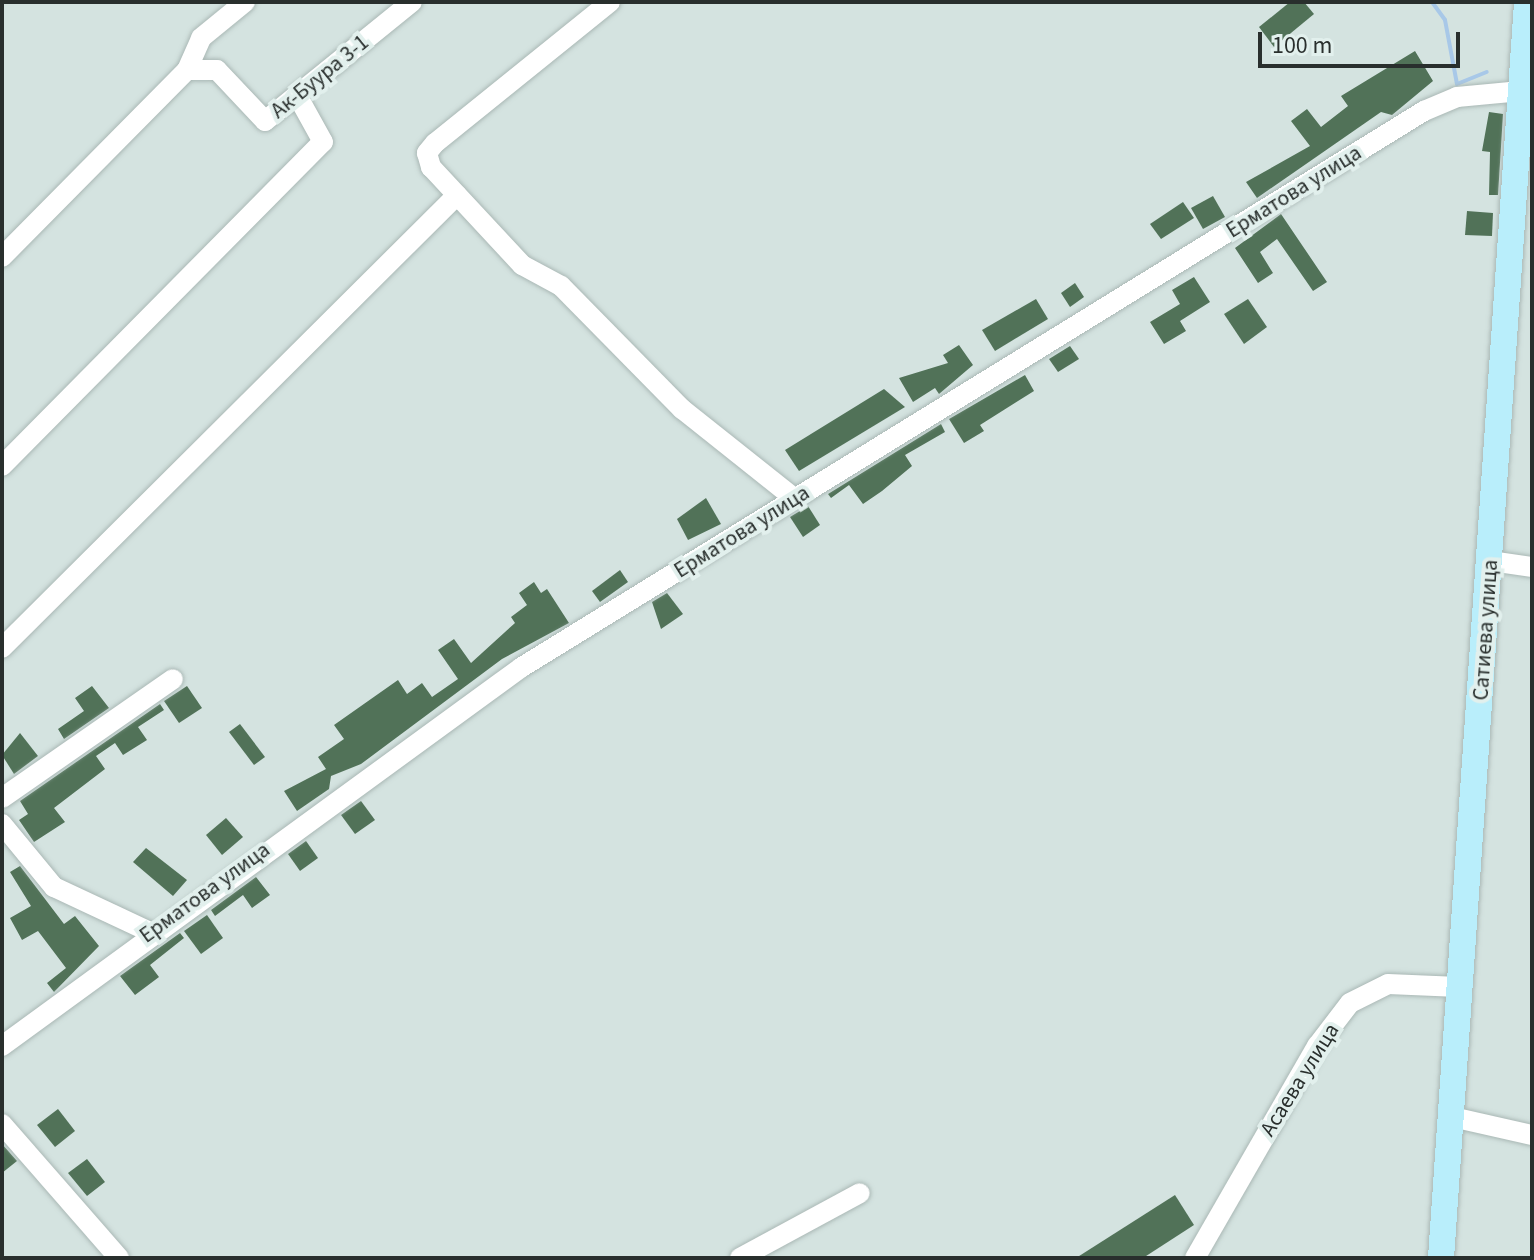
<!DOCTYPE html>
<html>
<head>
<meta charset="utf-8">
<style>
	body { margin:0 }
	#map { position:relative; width:1534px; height:1260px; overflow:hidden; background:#d4e3e0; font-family:"Source Sans 3",sans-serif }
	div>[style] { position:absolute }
	.stream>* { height:4px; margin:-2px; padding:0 2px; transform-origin:2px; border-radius:2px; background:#a8c8e8 }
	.building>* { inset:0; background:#517258 }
	.roads { filter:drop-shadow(0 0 2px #aab8b5) drop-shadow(0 0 2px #aab8b5) }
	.minor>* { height:20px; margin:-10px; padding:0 10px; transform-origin:10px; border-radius:10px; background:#fff }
	.major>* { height:26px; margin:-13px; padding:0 13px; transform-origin:13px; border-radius:13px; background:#b9eefb }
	span { translate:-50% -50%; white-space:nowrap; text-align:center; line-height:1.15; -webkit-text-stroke:8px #e2f0ed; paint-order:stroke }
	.street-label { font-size:22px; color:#292f2d }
	.frame { position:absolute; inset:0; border:4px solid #292f2d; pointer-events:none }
	.scale { position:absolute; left:1258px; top:32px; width:202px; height:36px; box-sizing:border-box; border:4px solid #292f2d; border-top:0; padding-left:10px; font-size:24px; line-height:28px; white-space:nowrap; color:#292f2d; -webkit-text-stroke:6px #e2f0ed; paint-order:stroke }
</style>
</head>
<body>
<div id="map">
	<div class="stream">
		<div style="left:1432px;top:2px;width:22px;rotate:54deg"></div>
		<div style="left:1445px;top:20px;width:65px;rotate:79.4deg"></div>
		<div style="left:1457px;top:84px;width:32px;rotate:-22deg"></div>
	</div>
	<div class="building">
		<div style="clip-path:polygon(1290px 2px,1304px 2px,1314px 14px,1274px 47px,1259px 27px)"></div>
		<div style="clip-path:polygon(1415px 51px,1433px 81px,1392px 115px,1381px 112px,1257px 198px,1246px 182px,1310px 146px,1291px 121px,1307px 109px,1321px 127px,1348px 106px,1341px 96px)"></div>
		<div style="clip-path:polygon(1489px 112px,1503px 114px,1498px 195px,1489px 195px,1490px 152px,1482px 151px)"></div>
		<div style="clip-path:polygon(1213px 196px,1225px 217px,1203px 229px,1191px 208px)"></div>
		<div style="clip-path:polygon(1183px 202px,1194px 218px,1161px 239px,1150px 224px)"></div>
		<div style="clip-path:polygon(1467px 211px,1493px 213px,1492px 236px,1465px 235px)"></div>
		<div style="clip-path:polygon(1281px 214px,1327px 282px,1313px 291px,1277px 239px,1260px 252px,1273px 273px,1258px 283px,1235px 248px)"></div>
		<div style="clip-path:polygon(1194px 277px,1210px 302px,1180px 321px,1186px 331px,1164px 344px,1150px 322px,1180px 304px,1172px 290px)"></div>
		<div style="clip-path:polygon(1075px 283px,1084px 297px,1070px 307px,1061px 293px)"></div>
		<div style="clip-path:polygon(1036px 299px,1048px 319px,995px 351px,982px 330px)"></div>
		<div style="clip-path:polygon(1248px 299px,1267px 327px,1244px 344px,1224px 314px)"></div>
		<div style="clip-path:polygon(959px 345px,973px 365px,939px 394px,935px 388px,913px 402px,899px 378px,948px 363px,943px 355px)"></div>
		<div style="clip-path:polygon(1070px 346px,1079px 359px,1058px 372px,1049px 359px)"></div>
		<div style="clip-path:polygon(1025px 375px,1034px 391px,980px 425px,984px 431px,964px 443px,949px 419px)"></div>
		<div style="clip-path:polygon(884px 389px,905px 407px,799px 471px,785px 450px)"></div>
		<div style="clip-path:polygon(941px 424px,945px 432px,905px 455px,912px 466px,882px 491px,863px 504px,849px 485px,831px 498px,828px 494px)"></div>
		<div style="clip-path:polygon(706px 498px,721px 524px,688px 540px,677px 519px)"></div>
		<div style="clip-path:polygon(808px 506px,820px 525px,803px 537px,790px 517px)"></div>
		<div style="clip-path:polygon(620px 570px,628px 582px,600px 602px,592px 591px)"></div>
		<div style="clip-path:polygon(534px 582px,541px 593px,547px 589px,569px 623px,502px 659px,361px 764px,331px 776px,329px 789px,297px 811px,284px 791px,326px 769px,318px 757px,344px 739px,334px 725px,398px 680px,407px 694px,422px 683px,432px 697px,458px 679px,438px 650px,454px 639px,471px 663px,515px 623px,511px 617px,527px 605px,519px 593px)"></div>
		<div style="clip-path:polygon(667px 593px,683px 614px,661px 629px,652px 602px)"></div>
		<div style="clip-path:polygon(92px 686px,109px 708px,64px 739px,58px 729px,84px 711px,75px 698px)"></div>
		<div style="clip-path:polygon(187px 686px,202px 708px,179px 723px,164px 701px)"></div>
		<div style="clip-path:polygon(160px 704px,164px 710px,138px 727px,147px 740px,123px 755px,115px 743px,96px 756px,105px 769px,54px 808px,65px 822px,34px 842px,19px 820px,28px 814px,20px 801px)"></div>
		<div style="clip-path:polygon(240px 724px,265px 757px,254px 765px,229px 732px)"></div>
		<div style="clip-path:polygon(20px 733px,38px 756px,14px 774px,2px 755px)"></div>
		<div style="clip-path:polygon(361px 801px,375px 820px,355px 834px,341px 815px)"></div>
		<div style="clip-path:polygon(226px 818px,243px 837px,222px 855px,206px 835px)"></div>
		<div style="clip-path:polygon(306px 841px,318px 858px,300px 871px,288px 854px)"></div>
		<div style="clip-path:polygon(146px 848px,187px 880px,173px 896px,133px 862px)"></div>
		<div style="clip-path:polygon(20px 866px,64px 924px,75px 916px,99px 946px,54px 992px,47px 983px,66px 968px,38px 931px,22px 940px,10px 918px,31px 906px,10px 872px)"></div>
		<div style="clip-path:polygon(256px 877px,270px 895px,252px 908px,243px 895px,215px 916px,211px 910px)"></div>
		<div style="clip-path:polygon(207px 915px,223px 938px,201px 954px,184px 931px)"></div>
		<div style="clip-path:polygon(180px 933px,184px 938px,150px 965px,159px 977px,135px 995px,120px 976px)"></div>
		<div style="clip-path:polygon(58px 1109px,75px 1131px,55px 1147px,37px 1125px)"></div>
		<div style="clip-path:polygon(2px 1144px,17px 1161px,2px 1173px)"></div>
		<div style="clip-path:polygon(87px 1159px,105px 1182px,87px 1196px,68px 1173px)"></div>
		<div style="clip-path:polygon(1175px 1195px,1194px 1225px,1143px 1258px,1076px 1258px)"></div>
	</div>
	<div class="roads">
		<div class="minor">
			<div style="left:610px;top:2px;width:225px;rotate:141.1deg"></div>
			<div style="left:435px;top:143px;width:13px;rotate:129deg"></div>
			<div style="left:427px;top:153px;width:15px;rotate:74deg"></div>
			<div style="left:431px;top:167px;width:134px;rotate:47.1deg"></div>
			<div style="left:522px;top:265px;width:44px;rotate:28.3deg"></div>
			<div style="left:561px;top:286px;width:173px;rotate:45.5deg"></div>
			<div style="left:682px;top:409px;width:144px;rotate:38.5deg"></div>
			<div style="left:187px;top:70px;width:30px"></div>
			<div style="left:217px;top:70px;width:70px;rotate:46.7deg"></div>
			<div style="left:265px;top:121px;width:189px;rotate:-39deg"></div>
			<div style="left:2px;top:257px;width:263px;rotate:-45.3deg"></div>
			<div style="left:187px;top:70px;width:35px;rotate:-66deg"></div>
			<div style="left:201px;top:38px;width:57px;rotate:-39.3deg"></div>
			<div style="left:2px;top:466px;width:456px;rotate:-45.3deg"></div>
			<div style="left:323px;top:142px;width:54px;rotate:-119deg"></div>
			<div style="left:1491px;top:561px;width:41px;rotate:8.3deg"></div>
			<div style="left:2px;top:648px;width:642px;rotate:-44.87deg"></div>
			<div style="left:2px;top:798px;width:208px;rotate:-34.8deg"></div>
			<div style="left:2px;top:824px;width:82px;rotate:50.5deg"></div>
			<div style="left:54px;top:887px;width:106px;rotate:25.1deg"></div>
			<div style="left:2px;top:1046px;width:643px;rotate:-36.09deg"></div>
			<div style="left:522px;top:667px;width:1060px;rotate:-31.65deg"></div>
			<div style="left:1424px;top:111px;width:36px;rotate:-23deg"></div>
			<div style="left:1457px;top:97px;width:75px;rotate:-5.3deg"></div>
			<div style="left:1452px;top:1117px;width:82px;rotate:12.7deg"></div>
			<div style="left:2px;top:1124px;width:178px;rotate:48.9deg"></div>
			<div style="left:740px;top:1258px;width:136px;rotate:-28.4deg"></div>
			<div style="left:1195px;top:1258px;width:245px;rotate:-60.1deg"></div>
			<div style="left:1317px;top:1046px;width:54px;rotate:-52.5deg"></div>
			<div style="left:1350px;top:1003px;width:42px;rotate:-26.6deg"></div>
			<div style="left:1388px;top:984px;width:71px;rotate:2.4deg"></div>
		</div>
		<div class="major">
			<div style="left:1441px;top:1258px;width:1259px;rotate:-86.08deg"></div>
		</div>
	</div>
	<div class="street-label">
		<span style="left:320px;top:77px;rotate:-39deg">Ак-Буура 3-1</span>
		<span style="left:1294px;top:192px;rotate:-32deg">Ерматова улица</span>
		<span style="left:742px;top:532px;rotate:-32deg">Ерматова улица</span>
		<span style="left:1486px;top:630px;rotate:-86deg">Сатиева улица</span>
		<span style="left:205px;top:893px;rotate:-36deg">Ерматова улица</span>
		<span style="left:1300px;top:1080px;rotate:-58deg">Асаева улица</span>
	</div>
	<div class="frame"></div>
	<div class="scale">100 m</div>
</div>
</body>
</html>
